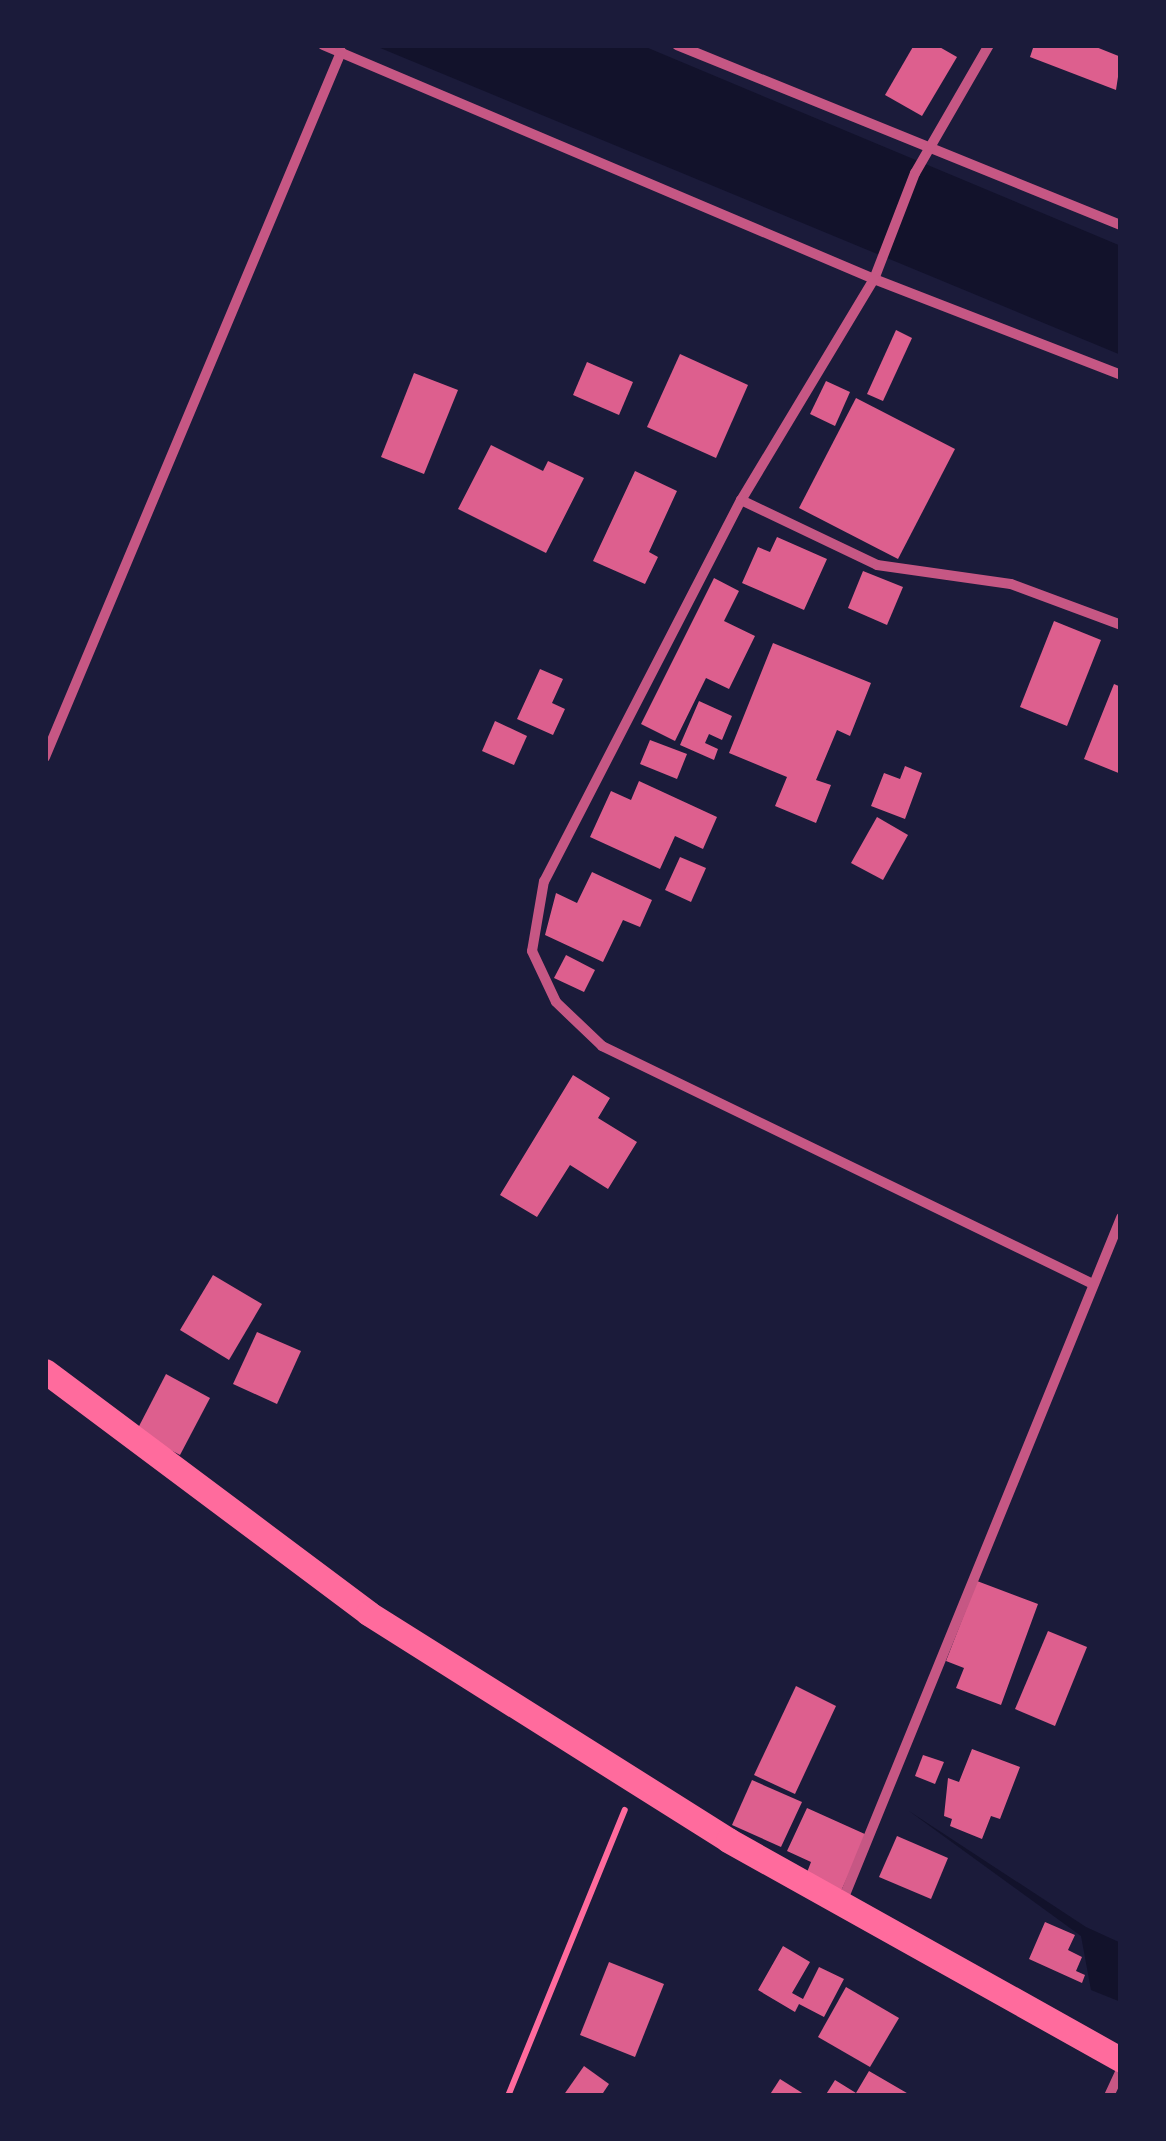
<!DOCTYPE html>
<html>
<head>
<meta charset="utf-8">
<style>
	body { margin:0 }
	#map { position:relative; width:1166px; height:2141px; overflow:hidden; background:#1b1b3a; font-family:"Asap Condensed",sans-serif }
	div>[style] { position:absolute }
	.water>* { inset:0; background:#12122b }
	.building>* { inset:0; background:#dd5f8e }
	.path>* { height:6px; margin:-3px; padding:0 3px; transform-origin:3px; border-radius:3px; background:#ff6b9d }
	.minor>* { height:10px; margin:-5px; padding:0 5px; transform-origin:5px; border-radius:5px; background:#c65784 }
	.primary>* { height:25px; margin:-12.5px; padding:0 12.5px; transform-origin:12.5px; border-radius:12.5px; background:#ff6b9d }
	span { translate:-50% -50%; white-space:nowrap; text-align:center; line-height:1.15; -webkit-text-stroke:10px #1b1b3a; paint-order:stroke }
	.frame { position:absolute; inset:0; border:48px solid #1b1b3a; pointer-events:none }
</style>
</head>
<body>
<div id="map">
	<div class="water">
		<div style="clip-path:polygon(373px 45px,641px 45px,1121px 246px,1121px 355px)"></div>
		<div style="clip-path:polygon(909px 1811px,1086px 1927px,1121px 1943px,1121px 2002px,1091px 1990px,1081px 1936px)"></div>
	</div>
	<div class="building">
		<div style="clip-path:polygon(914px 45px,936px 45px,957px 57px,922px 116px,885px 95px)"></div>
		<div style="clip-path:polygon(1034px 45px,1091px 45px,1121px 57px,1116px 90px,1030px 57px)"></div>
		<div style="clip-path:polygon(896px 330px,912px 338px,883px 401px,867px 394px)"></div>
		<div style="clip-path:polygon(680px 354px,748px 385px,716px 458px,647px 427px)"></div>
		<div style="clip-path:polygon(587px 362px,633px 382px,619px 415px,573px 395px)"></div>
		<div style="clip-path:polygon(414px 373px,458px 390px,424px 474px,381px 457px)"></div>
		<div style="clip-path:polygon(826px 381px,850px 392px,835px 426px,810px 414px)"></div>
		<div style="clip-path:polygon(856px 398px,955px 449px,898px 559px,799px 508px)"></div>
		<div style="clip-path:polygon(491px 445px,543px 471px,548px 461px,584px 478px,546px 553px,458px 509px)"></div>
		<div style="clip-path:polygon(635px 471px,677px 491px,649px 552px,658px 557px,645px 584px,593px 561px)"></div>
		<div style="clip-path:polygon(777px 537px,827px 559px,804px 610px,742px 583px,758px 547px,770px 552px)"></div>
		<div style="clip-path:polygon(863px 571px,903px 587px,887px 625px,848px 608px)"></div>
		<div style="clip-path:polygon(714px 578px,739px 591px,724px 621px,755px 636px,729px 689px,706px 678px,675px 741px,641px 724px)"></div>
		<div style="clip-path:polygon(1054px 621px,1101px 640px,1067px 726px,1020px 707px)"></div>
		<div style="clip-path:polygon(773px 643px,871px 683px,850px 736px,837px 730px,816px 780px,831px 785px,816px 823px,775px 806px,787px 777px,729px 753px)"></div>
		<div style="clip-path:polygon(540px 669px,563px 679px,552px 703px,565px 709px,553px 735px,517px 719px)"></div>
		<div style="clip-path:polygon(1114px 684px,1121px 687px,1121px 774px,1084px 759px)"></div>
		<div style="clip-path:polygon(699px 701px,732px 716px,722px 740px,709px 734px,705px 743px,718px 749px,714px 760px,680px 745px)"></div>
		<div style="clip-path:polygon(495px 721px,527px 736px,514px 765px,482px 751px)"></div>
		<div style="clip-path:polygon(650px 740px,687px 754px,677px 779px,640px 764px)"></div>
		<div style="clip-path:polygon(905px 766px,922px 773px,905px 819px,871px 806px,884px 773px,900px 779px)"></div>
		<div style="clip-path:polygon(639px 781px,717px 817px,703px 849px,675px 836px,660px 869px,590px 837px,611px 791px,631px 800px)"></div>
		<div style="clip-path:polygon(877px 817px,908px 835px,883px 880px,851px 863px)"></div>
		<div style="clip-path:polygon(680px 857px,706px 868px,691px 902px,665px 890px)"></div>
		<div style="clip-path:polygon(592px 872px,652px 900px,640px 927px,623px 920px,603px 962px,545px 935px,556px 893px,577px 903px)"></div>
		<div style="clip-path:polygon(566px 955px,595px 970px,584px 992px,554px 978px)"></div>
		<div style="clip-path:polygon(573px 1075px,610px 1098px,598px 1118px,637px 1142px,608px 1189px,570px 1165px,537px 1217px,500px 1195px)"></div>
		<div style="clip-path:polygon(213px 1275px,262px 1304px,229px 1360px,180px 1330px)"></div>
		<div style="clip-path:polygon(257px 1332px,301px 1351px,277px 1404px,233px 1384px)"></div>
		<div style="clip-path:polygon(166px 1374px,210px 1398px,180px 1455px,136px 1432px)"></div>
		<div style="clip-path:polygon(977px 1581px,1038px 1604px,1001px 1705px,956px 1688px,964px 1668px,946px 1661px)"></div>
		<div style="clip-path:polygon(1048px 1631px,1087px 1647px,1055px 1726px,1015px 1709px)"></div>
		<div style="clip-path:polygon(796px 1686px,836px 1706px,795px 1794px,754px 1775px)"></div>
		<div style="clip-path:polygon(972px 1749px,1020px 1767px,1000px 1819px,991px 1816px,982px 1839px,950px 1826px,952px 1819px,944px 1816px,948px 1778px,959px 1782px)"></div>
		<div style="clip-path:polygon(923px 1755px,944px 1762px,935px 1784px,915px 1776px)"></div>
		<div style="clip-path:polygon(752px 1780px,802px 1802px,781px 1847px,732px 1825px)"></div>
		<div style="clip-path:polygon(807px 1808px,867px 1835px,841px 1891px,806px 1875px,811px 1862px,787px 1851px)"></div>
		<div style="clip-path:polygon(897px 1836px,948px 1858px,931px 1899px,879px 1877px)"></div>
		<div style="clip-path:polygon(1045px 1922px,1075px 1935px,1068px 1950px,1082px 1957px,1076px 1971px,1085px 1975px,1082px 1983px,1029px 1959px)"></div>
		<div style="clip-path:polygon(783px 1946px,810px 1962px,792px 1993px,803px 1999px,819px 1967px,844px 1979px,824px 2017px,799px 2004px,795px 2012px,758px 1990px)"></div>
		<div style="clip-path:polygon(609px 1962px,664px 1984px,635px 2057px,580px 2035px)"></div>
		<div style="clip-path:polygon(846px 1987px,899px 2018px,870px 2067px,818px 2037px)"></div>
		<div style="clip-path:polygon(584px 2066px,609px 2084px,601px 2096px,563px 2096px)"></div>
		<div style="clip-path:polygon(869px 2071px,912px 2096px,825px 2096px,835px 2080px,856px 2093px)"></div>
		<div style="clip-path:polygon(780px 2079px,807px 2096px,769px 2096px)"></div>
	</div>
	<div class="path">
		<div style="left:508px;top:2096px;width:309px;rotate:-67.8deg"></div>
	</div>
	<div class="minor">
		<div style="left:323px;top:45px;width:599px;rotate:23.01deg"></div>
		<div style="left:874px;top:279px;width:265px;rotate:21.2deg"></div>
		<div style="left:677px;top:45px;width:479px;rotate:22.1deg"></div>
		<div style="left:989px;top:45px;width:148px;rotate:120deg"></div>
		<div style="left:915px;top:173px;width:114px;rotate:111.1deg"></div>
		<div style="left:874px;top:279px;width:258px;rotate:121deg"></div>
		<div style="left:741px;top:500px;width:429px;rotate:117.3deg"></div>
		<div style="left:544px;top:881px;width:71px;rotate:99.7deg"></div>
		<div style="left:532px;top:951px;width:56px;rotate:64.8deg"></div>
		<div style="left:556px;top:1002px;width:64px;rotate:43.7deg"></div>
		<div style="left:602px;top:1046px;width:546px;rotate:25.86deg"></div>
		<div style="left:741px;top:500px;width:151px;rotate:25.5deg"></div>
		<div style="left:877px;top:565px;width:135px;rotate:8.1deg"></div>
		<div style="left:1011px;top:584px;width:117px;rotate:20.4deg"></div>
		<div style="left:45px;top:757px;width:765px;rotate:-67.22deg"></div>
		<div style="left:842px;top:1902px;width:739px;rotate:-67.81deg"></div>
		<div style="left:1109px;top:2096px;width:29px;rotate:-65deg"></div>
	</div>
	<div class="primary">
		<div style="left:45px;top:1371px;width:404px;rotate:36.8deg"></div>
		<div style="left:368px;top:1613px;width:426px;rotate:32.2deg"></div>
		<div style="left:728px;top:1840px;width:450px;rotate:29.2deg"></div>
	</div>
	<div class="frame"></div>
</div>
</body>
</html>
